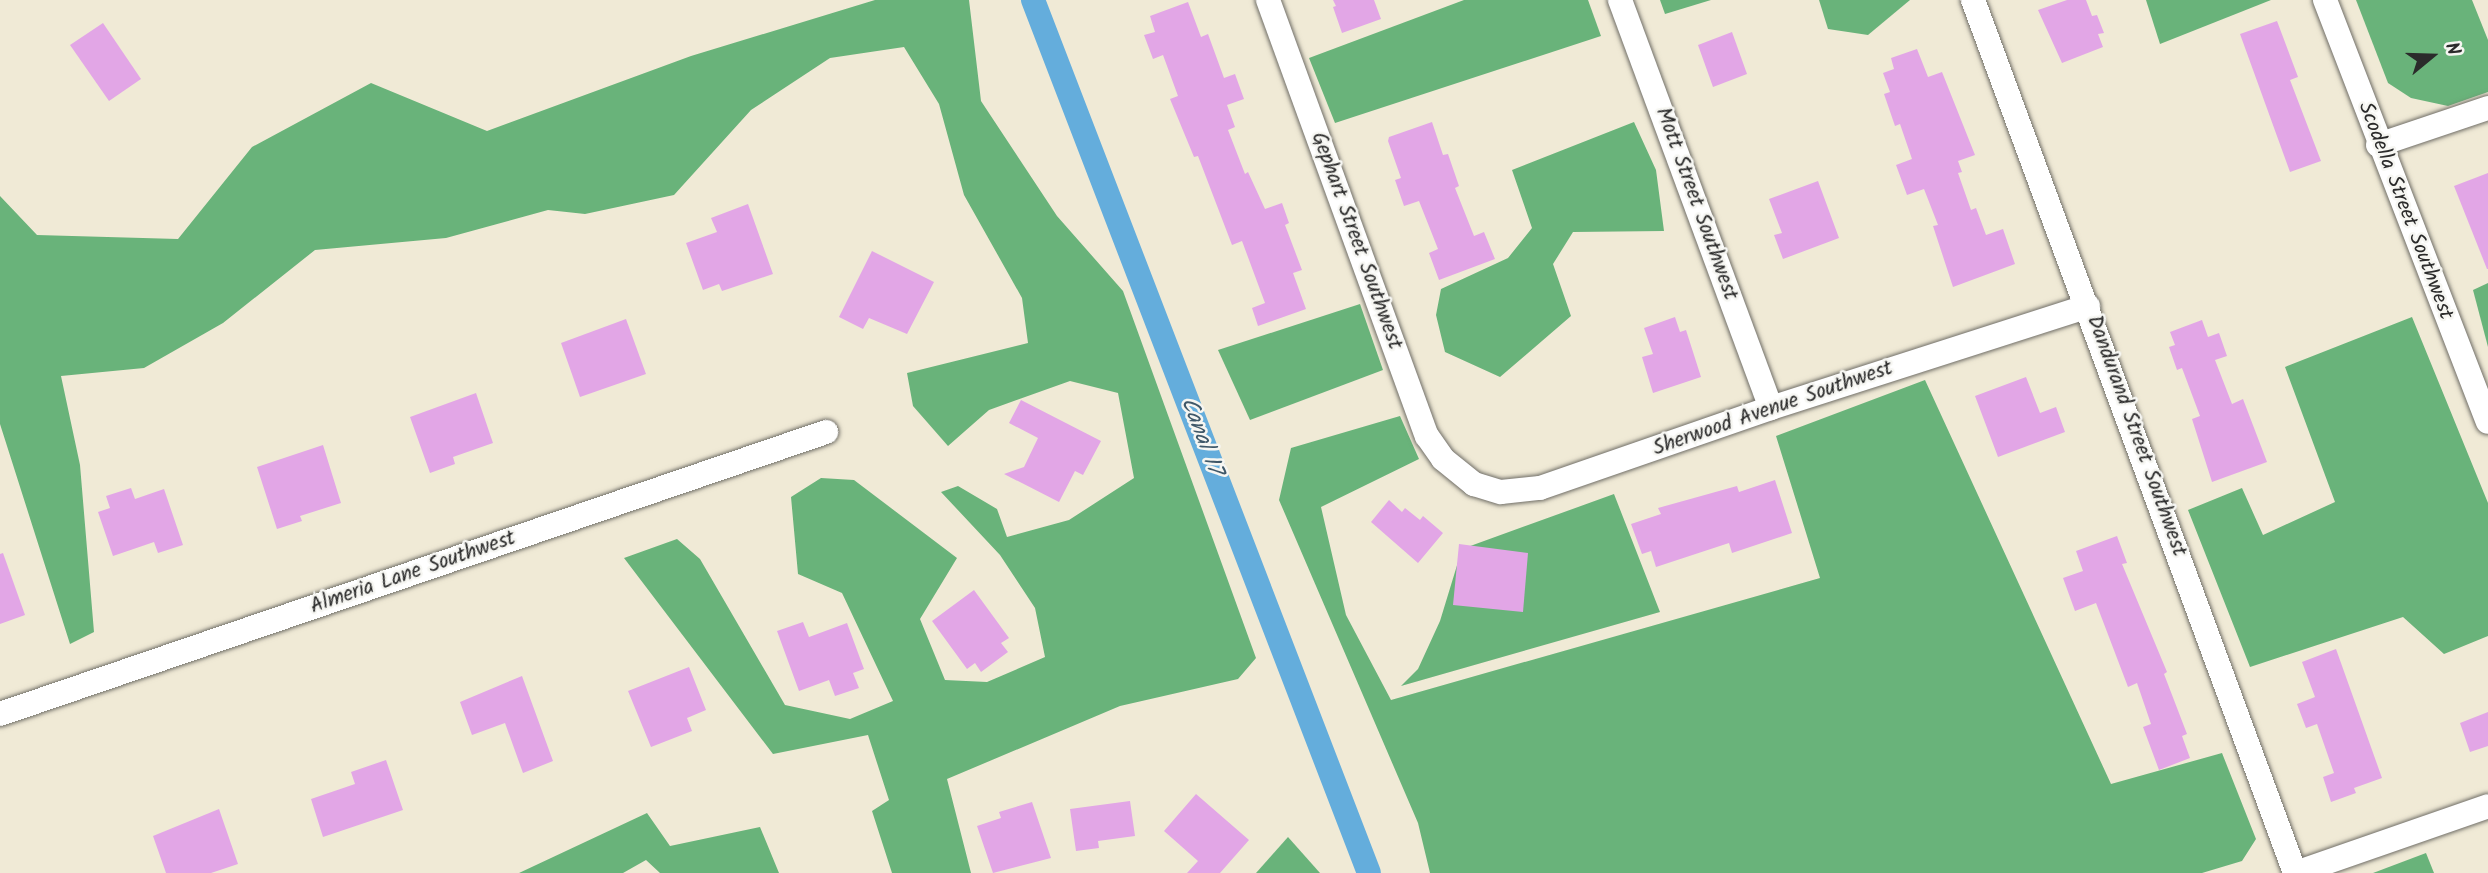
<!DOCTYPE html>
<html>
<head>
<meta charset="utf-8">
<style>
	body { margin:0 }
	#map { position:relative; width:2488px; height:873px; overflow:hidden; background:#f0ead6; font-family:Kalam,sans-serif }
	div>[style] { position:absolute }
	.forest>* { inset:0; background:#69b37a }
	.canal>* { height:24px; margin:-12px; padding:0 12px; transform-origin:12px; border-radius:12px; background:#64addc }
	.building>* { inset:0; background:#e2a6e6 }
	.roads { filter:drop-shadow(0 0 2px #706e67) drop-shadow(0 0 2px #706e67) }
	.minor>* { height:24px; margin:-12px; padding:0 12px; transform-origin:12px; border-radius:12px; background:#fff }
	span { translate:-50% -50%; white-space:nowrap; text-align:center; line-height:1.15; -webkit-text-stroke:5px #f6f6f2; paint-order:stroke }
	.street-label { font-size:21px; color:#2b2b2b }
	.water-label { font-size:23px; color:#3f5869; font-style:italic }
	.north { position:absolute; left:2397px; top:21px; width:70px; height:70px; -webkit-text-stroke:5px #f6f6f2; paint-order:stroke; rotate:71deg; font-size:19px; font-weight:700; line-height:28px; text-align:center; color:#2b2b2b }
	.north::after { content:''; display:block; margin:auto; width:24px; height:32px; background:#2b2b2b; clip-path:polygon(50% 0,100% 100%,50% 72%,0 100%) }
</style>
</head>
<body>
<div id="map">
	<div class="forest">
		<div style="clip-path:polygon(875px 0,969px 0,981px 101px,1057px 216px,1123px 291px,1256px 658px,1238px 679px,1120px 706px,947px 779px,971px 873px,892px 873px,872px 811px,889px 800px,868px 735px,773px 754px,624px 558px,677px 539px,700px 559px,785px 705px,850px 719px,893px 701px,842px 593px,798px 574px,791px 497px,821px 478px,854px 480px,957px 558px,920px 619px,945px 680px,987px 682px,1045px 657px,1035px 608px,1000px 555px,941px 492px,958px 486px,997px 509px,1007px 537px,1069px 520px,1134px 478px,1118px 393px,1070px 381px,989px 410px,948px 446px,913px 406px,907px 373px,1028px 343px,1022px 298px,964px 195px,939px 104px,904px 47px,830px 58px,751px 110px,674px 195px,585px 214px,548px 210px,446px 238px,315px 250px,223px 323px,144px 368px,61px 376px,80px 465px,94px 632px,70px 644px,0 424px,0 196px,37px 235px,178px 239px,252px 147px,371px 83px,487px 131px,691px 56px)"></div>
		<div style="clip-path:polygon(1464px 0,1588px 0,1601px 36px,1335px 123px,1309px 58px)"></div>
		<div style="clip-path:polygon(1660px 0,1711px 0,1665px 14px)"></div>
		<div style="clip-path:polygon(1819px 0,1910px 0,1868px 35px,1828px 29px)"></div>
		<div style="clip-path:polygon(2146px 0,2271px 0,2160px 44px)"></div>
		<div style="clip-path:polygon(2356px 0,2472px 0,2488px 40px,2488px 92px,2448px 106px,2411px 98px,2388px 83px)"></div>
		<div style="clip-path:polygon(1634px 122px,1656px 170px,1664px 231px,1573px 232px,1553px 264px,1571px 316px,1500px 377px,1445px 352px,1436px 315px,1441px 289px,1508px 258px,1532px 228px,1512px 170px)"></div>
		<div style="clip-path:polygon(2488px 283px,2488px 347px,2473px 290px)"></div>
		<div style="clip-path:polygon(1360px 304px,1383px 370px,1250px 420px,1218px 350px)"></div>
		<div style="clip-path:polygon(2412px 317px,2488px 503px,2488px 636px,2444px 654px,2403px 617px,2250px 667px,2188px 510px,2242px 488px,2263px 535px,2335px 502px,2285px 367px)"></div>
		<div style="clip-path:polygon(1925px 380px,2111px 784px,2222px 753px,2256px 839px,2242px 861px,2202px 873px,1430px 873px,1418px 823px,1279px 500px,1291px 448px,1400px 416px,1419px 459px,1321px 507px,1346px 615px,1391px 700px,1820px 578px,1776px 436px)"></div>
		<div style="clip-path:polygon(1614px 494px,1660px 612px,1401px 686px,1418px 669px,1440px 621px,1462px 549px)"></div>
		<div style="clip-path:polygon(647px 813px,670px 846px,760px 827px,779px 873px,660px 873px,646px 860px,623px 873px,519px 873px)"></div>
		<div style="clip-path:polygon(1288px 837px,1320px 873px,1256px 873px)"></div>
		<div style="clip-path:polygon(2426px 853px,2434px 873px,2373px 873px)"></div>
	</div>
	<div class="canal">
		<div style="left:1033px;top:0;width:935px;rotate:68.95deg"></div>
	</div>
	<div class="building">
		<div style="clip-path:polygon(1333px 0,1374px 0,1381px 19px,1342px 33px,1333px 7px,1336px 6px)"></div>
		<div style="clip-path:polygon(2067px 0,2086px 0,2092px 16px,2097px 15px,2104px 33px,2098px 34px,2103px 47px,2062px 63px,2038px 10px)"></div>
		<div style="clip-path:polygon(1188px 2px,1201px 37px,1208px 34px,1224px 78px,1235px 74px,1244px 99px,1227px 105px,1235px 127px,1228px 130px,1245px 174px,1248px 172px,1265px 209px,1282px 203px,1289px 223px,1285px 225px,1302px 270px,1293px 273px,1306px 309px,1258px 326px,1252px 308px,1265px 303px,1242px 241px,1232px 245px,1198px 156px,1194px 157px,1170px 99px,1178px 96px,1163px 55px,1153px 59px,1144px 35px,1155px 32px,1150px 16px)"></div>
		<div style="clip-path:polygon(2277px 21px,2298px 77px,2290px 80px,2321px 161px,2290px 172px,2240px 34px)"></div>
		<div style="clip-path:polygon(103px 23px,141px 79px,109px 101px,70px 45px)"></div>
		<div style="clip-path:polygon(1732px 32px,1747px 74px,1713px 87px,1698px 45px)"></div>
		<div style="clip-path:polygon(1917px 49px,1928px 77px,1942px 72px,1975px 155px,1958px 161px,1962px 172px,1958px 173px,1971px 210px,1976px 208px,1986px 235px,2003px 229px,2015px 264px,1953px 287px,1933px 226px,1938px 225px,1924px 189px,1907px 195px,1896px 165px,1912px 159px,1900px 124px,1895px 126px,1884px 94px,1890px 92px,1883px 73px,1894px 69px,1891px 58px)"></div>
		<div style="clip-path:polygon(1432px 122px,1443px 155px,1448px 154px,1459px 186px,1455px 188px,1474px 236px,1484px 232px,1495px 259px,1439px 280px,1429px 253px,1438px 249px,1419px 201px,1404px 206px,1395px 180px,1401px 178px,1388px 141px,1389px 137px)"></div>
		<div style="clip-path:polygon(2488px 173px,2488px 269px,2487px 269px,2454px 186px)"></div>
		<div style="clip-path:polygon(1818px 181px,1839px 238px,1783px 259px,1774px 235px,1782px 233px,1769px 199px)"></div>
		<div style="clip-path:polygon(748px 204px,773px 274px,722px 291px,719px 284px,703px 290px,686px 243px,717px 232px,711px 218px)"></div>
		<div style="clip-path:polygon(872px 251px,934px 282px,907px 334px,869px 318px,863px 329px,839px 317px)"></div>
		<div style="clip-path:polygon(1675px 317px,1680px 332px,1686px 330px,1701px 377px,1653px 393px,1642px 357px,1653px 354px,1644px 328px)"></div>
		<div style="clip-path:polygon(626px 319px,646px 374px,580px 397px,561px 343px)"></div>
		<div style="clip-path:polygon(2202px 320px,2208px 337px,2219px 333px,2227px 356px,2215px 360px,2232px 404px,2243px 399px,2267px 462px,2212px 482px,2192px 419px,2200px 416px,2182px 368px,2177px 370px,2169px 347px,2175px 345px,2170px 332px)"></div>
		<div style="clip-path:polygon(2026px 377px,2040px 413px,2056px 407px,2065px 432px,1998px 457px,1975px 396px)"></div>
		<div style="clip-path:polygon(476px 393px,493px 443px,453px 457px,455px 464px,430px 473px,410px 417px)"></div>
		<div style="clip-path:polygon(1021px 400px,1101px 441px,1083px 475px,1075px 471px,1059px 502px,1004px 474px,1024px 467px,1038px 438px,1009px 423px)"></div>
		<div style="clip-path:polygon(323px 445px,341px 503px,300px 516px,302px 521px,277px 529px,257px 467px)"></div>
		<div style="clip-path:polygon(1775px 480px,1792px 533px,1732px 553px,1729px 543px,1656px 567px,1651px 551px,1642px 554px,1631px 524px,1661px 514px,1658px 508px,1737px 486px,1739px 492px)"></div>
		<div style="clip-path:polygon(131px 488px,135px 499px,164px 489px,183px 545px,158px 553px,154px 542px,113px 556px,98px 512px,110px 508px,106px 496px)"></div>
		<div style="clip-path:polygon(1389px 500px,1402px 512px,1405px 508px,1420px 520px,1423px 516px,1443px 533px,1418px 563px,1371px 522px)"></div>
		<div style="clip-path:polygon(2117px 536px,2127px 563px,2122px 564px,2167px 672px,2164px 674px,2187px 734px,2182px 736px,2190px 758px,2159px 770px,2143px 727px,2151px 724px,2137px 683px,2128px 687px,2096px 603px,2075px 611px,2063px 578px,2083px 571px,2076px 551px)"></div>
		<div style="clip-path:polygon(1459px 544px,1528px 553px,1523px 612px,1453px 605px)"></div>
		<div style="clip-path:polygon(3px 553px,25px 615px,0 624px,0 554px)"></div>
		<div style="clip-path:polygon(974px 590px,1009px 638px,1001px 643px,1008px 652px,981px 672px,975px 663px,967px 669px,932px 621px)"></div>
		<div style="clip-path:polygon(803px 622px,809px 637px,847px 623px,864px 669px,853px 673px,859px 688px,835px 696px,829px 680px,799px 691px,777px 631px)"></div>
		<div style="clip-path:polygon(2336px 649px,2382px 778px,2354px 788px,2356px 793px,2331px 802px,2323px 777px,2334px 773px,2317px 724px,2306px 728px,2297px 704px,2315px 697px,2302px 662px)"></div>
		<div style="clip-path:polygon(689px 667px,706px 710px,687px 718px,692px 731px,651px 747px,628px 691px)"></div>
		<div style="clip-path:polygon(522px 676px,553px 761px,523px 773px,505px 723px,472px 735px,460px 702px)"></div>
		<div style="clip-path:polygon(2488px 712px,2488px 746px,2470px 752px,2460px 723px)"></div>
		<div style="clip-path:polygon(386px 760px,403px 810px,323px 837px,311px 799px,355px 784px,351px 772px)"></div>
		<div style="clip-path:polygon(1196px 794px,1249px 840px,1220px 873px,1187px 873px,1198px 861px,1164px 831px)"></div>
		<div style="clip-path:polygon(1130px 801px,1135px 836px,1098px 841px,1099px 848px,1076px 851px,1070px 809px)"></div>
		<div style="clip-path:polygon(1032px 802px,1051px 858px,993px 873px,977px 826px,1001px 818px,999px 812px)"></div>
		<div style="clip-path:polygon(219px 809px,238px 864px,211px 873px,166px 873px,153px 836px)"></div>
	</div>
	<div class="roads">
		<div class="minor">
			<div style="left:1268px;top:0;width:464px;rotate:70deg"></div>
			<div style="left:1427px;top:436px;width:28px;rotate:55deg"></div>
			<div style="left:1443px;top:459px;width:40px;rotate:39deg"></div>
			<div style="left:1474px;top:484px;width:28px;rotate:17deg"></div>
			<div style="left:1501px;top:492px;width:39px;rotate:-6deg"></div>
			<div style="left:1540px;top:488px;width:244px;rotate:-19.1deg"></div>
			<div style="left:1771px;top:408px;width:333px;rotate:-17.8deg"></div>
			<div style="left:1620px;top:0;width:435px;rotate:69.7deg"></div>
			<div style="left:1973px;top:0;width:930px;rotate:69.75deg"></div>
			<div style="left:2325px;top:0;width:452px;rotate:68.9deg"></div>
			<div style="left:2378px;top:145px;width:116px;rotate:-18.6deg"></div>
			<div style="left:0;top:714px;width:873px;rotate:-18.85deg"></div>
			<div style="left:2296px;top:873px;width:203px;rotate:-19.2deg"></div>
		</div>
	</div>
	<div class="street-label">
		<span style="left:1696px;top:204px;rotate:70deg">Mott Street Southwest</span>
		<span style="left:2405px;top:211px;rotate:69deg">Scodella Street Southwest</span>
		<span style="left:1356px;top:241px;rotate:70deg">Gephart Street Southwest</span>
		<span style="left:1773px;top:409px;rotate:-19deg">Sherwood Avenue Southwest</span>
		<span style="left:2136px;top:436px;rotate:70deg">Dandurand Street Southwest</span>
		<span style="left:413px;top:573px;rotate:-19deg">Almeria Lane Southwest</span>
	</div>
	<div class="water-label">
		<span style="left:1201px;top:436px;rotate:69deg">Canal 17</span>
	</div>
	<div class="north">N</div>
</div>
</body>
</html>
